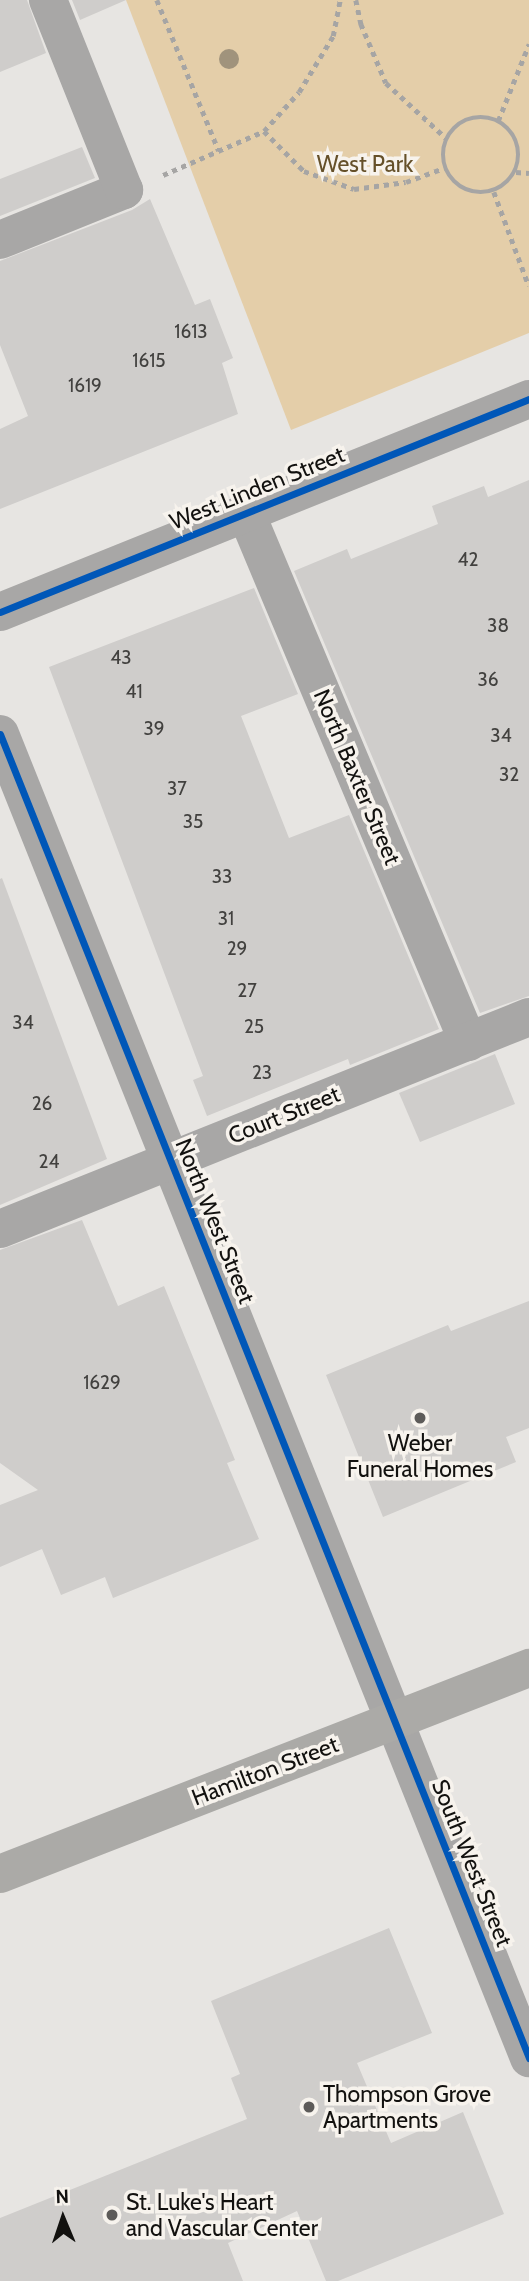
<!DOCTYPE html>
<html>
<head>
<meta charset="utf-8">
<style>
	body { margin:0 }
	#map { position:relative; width:529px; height:2281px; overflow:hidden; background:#e7e5e2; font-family:Cabin,sans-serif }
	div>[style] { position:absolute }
	.green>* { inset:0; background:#e4cea9 }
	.building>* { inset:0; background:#cfcdcb }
	.path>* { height:4.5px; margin-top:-2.25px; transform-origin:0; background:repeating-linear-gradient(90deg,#a6a5a4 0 5px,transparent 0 10px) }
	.path>.ring { margin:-2.25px; padding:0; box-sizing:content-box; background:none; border:4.5px solid #a6a5a4; border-radius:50% }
	.minor>* { height:38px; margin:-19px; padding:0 19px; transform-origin:19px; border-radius:19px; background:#a8a7a6 }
	.major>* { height:38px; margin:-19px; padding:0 19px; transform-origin:19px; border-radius:19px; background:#abaaa7 }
	.cycleway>* { height:7px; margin:-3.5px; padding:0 3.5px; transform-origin:3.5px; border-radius:3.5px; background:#0057b8 }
	.trees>* { width:20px; height:20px; margin:-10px; border-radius:50%; background:#a0937c }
	.dots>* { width:19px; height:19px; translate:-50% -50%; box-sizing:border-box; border:4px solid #f7f3ed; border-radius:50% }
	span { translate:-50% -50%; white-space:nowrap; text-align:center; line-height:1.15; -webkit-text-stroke:7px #f7f3ed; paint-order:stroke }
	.number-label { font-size:19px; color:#42413f }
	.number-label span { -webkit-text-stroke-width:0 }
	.park-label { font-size:23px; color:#655029 }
	.street-label { font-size:23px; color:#12110f }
	.poi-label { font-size:23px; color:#12110f }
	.left { translate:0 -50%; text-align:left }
	.north { position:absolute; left:28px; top:2183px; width:70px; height:70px; -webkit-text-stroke:5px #f7f3ed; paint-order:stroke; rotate:358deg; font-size:19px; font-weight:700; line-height:28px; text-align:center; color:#12110f }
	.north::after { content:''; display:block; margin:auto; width:24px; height:32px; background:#12110f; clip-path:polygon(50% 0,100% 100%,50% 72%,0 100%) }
</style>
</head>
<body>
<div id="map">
	<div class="green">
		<div style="clip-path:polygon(126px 0,529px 0,529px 333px,291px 430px)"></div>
	</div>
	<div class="building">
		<div style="clip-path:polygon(0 0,27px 0,46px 53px,0 72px)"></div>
		<div style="clip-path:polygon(72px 0,126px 0,80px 20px)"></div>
		<div style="clip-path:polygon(82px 147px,95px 178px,0 216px,0 179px)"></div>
		<div style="clip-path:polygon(150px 199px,195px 305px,210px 299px,233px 358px,222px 363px,238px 414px,0 509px,0 429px,28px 416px,0 345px,0 261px,132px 210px)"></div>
		<div style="clip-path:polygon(529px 480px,529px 996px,480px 1013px,294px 571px,347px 549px,351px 559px,438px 524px,432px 506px,484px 486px,488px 497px)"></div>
		<div style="clip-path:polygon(254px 588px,298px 694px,241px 716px,289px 838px,349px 815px,439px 1029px,350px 1065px,348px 1059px,207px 1116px,193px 1080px,203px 1076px,49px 667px)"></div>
		<div style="clip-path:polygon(2px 878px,107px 1159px,0 1205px,0 879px)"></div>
		<div style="clip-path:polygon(495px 1054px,515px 1104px,420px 1142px,399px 1093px)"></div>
		<div style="clip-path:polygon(82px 1220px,118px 1306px,164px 1286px,235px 1460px,227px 1463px,259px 1539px,113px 1598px,105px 1577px,61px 1595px,42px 1549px,0 1567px,0 1505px,38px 1490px,0 1463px,0 1250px)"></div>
		<div style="clip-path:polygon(529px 1301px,529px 1428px,506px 1437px,516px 1462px,383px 1517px,326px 1375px,448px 1325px,451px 1331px)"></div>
		<div style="clip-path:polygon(389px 1928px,432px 2033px,357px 2063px,391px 2143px,463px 2112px,504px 2214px,338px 2281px,326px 2281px,297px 2211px,228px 2243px,243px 2281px,0 2281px,0 2218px,247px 2119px,231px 2078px,240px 2074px,211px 2001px)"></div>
	</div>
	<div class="path">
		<div style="left:157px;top:0;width:163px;rotate:67.7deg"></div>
		<div style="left:356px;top:0;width:25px;rotate:78deg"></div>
		<div style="left:361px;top:24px;width:64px;rotate:67deg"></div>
		<div style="left:386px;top:83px;width:81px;rotate:42.5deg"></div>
		<div class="ring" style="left:443px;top:117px;width:71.5px;height:71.5px"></div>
		<div style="left:498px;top:121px;width:83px;rotate:-68.1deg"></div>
		<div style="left:264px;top:131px;width:57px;rotate:45deg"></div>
		<div style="left:304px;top:171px;width:53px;rotate:19.8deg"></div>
		<div style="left:354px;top:189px;width:52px;rotate:-7.7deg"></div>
		<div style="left:406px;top:182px;width:40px;rotate:-20.2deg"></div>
		<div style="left:516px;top:172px;width:13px;rotate:4deg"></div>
		<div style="left:163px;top:175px;width:110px;rotate:-23.5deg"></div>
		<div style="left:264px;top:131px;width:52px;rotate:-48.1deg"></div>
		<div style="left:299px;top:92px;width:66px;rotate:-58.7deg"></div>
		<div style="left:333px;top:36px;width:37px;rotate:-79deg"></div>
		<div style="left:494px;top:192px;width:100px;rotate:69.6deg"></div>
	</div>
	<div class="minor">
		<div style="left:0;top:240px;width:134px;rotate:-22deg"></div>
		<div style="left:124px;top:190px;width:205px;rotate:-111.8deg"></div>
		<div style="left:246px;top:513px;width:574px;rotate:67.23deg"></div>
		<div style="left:0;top:612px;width:570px;rotate:-21.93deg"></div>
		<div style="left:0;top:734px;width:1426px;rotate:68.22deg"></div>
		<div style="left:0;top:1229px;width:570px;rotate:-21.84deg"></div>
	</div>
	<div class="major">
		<div style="left:0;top:1874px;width:568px;rotate:-21.28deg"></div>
	</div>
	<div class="cycleway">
		<div style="left:0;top:612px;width:570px;rotate:-21.93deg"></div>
		<div style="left:0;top:734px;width:1426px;rotate:68.22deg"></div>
	</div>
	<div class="trees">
		<div style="left:229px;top:59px"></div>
	</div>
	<div class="dots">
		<div style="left:420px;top:1418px;background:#5d5b59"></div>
		<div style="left:309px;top:2107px;background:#5d5b59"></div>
		<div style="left:112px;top:2215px;background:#5d5b59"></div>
	</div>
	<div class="number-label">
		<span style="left:191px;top:332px">1613</span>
		<span style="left:149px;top:361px">1615</span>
		<span style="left:85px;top:386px">1619</span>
		<span style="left:468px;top:560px">42</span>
		<span style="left:498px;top:626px">38</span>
		<span style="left:121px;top:658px">43</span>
		<span style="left:488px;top:680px">36</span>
		<span style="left:134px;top:692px">41</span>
		<span style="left:154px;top:729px">39</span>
		<span style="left:501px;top:736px">34</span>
		<span style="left:509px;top:775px">32</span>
		<span style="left:177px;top:789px">37</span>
		<span style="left:193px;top:822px">35</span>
		<span style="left:222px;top:877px">33</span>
		<span style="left:226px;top:919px">31</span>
		<span style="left:237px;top:949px">29</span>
		<span style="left:247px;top:991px">27</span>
		<span style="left:23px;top:1023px">34</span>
		<span style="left:254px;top:1027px">25</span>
		<span style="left:262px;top:1073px">23</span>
		<span style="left:42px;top:1104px">26</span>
		<span style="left:49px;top:1162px">24</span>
		<span style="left:102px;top:1383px">1629</span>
	</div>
	<div class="park-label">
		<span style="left:365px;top:164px">West Park</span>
	</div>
	<div class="street-label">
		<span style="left:257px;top:488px;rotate:-22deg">West Linden Street</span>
		<span style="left:357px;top:777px;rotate:67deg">North Baxter Street</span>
		<span style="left:284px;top:1115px;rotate:-22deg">Court Street</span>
		<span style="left:215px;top:1221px;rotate:68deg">North West Street</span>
		<span style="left:265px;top:1771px;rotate:-21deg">Hamilton Street</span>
		<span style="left:472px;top:1863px;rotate:68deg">South West Street</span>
	</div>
	<div class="poi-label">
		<span style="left:420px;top:1456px">Weber<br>Funeral Homes</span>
		<span class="left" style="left:323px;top:2107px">Thompson Grove<br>Apartments</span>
		<span class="left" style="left:126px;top:2215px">St. Luke's Heart<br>and Vascular Center</span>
	</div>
	<div class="north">N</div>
</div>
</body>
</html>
